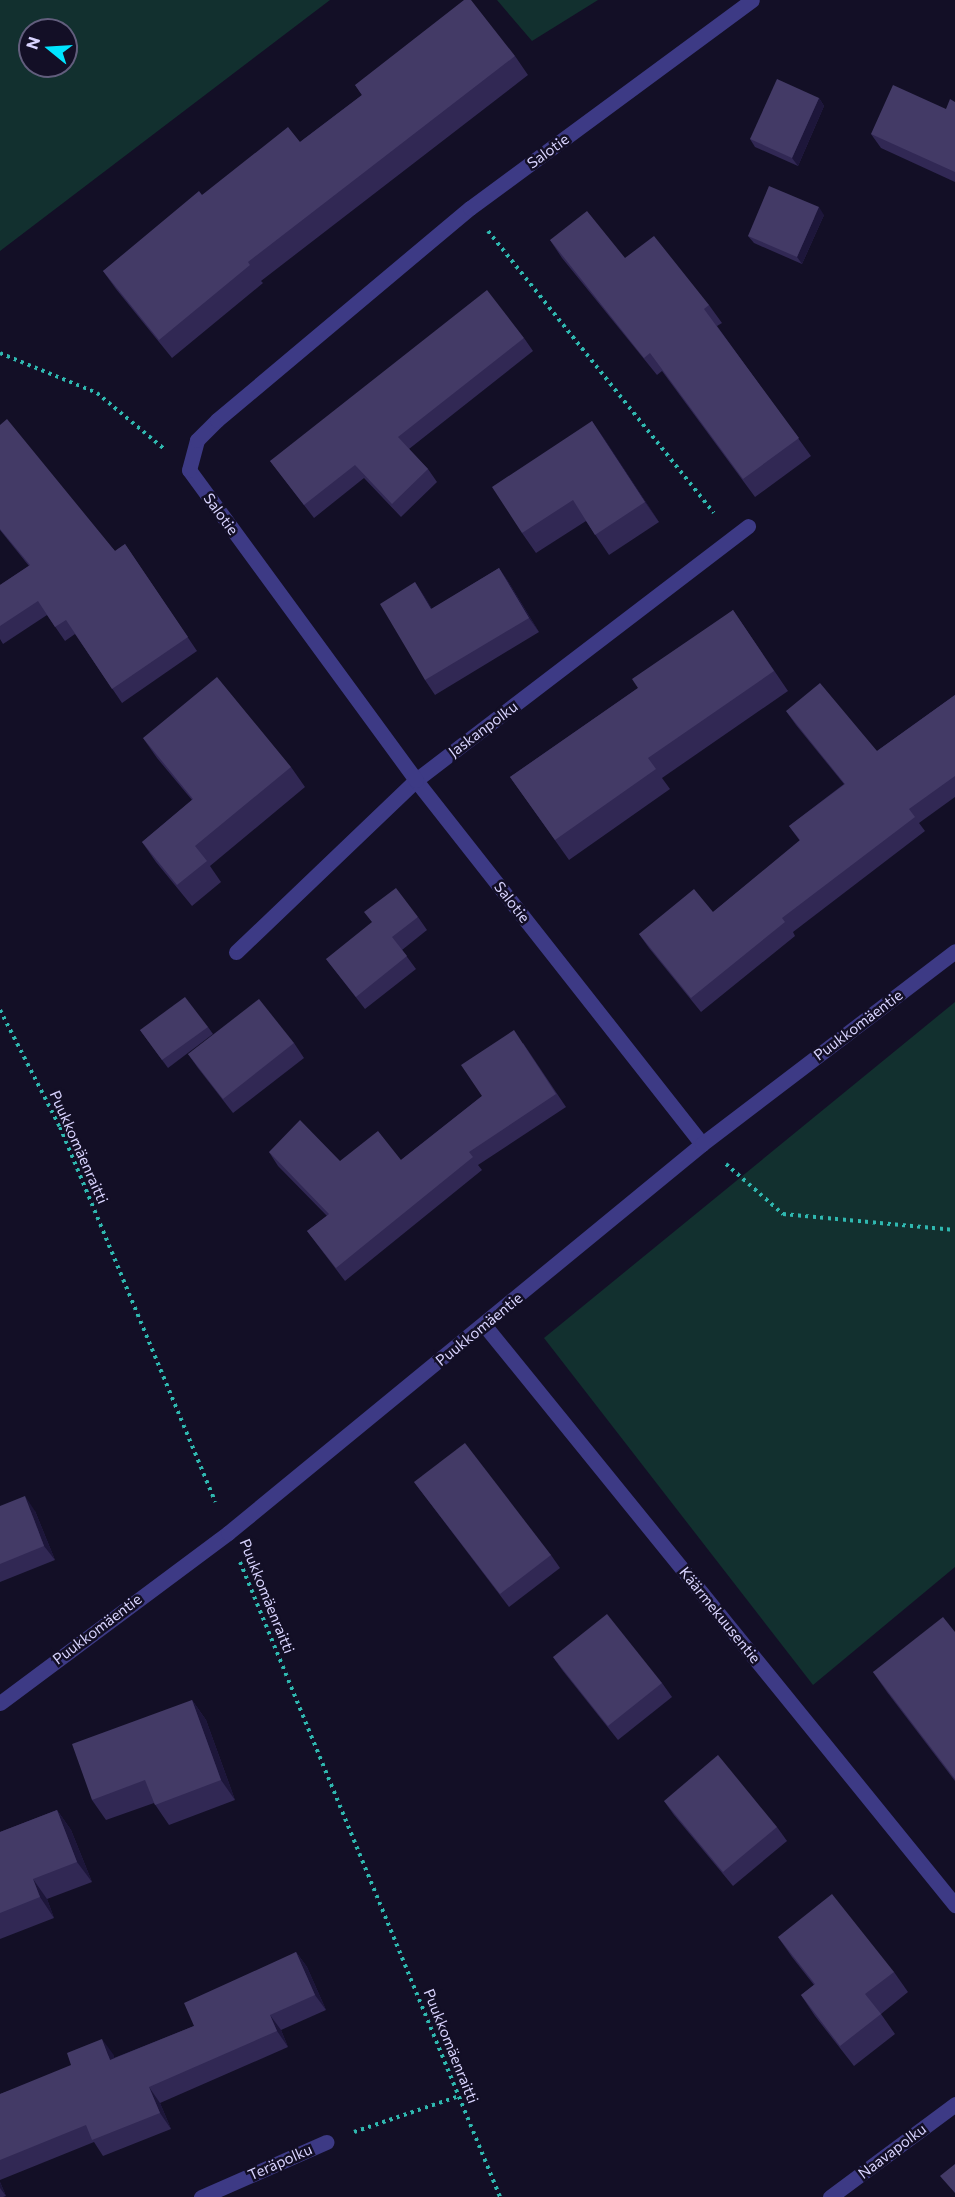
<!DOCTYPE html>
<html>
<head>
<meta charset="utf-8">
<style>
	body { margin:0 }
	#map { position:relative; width:955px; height:2197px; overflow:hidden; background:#130f26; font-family:Commissioner,sans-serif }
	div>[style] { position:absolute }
	.green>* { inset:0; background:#12302f }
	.path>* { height:4px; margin-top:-2px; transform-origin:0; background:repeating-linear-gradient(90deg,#2fb8b0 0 3px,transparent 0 7.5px) }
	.minor>* { height:15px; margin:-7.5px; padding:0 7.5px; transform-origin:7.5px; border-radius:7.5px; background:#3d3a85 }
	.wall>* { inset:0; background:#312854 }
	.shaded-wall>* { inset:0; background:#1d163a }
	.building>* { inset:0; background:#433a66 }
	span { translate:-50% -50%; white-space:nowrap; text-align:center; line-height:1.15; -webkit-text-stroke:5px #130f26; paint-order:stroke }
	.street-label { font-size:15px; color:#d9d4ff }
	.north { position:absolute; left:18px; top:18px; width:60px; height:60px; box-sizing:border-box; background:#130f26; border:2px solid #625e7d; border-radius:50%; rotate:288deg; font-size:16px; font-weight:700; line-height:24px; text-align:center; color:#d9d4ff }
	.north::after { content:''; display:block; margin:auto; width:21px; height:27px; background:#00e5ff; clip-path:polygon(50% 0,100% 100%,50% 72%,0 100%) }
</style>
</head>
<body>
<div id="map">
	<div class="green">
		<div style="clip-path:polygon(evenodd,0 0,330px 0,0 251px,0 0,30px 30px,66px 30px,66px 66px,30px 66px,30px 30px)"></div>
		<div style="clip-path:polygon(497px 0,598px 0,532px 41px)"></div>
		<div style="clip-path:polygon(955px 1002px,955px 1567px,813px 1685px,544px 1338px)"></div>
	</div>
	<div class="path">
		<div style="left:488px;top:231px;width:361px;rotate:51.3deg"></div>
		<div style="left:0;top:353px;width:105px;rotate:22.4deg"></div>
		<div style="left:97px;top:393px;width:86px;rotate:39.8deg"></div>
		<div style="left:0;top:1010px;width:131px;rotate:62.9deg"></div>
		<div style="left:60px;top:1127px;width:406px;rotate:67.5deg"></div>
		<div style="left:726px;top:1164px;width:76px;rotate:41.3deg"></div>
		<div style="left:783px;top:1214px;width:173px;rotate:5.3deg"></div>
		<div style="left:240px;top:1562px;width:686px;rotate:67.73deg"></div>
		<div style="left:354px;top:2132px;width:111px;rotate:-18.9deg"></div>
	</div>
	<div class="minor">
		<div style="left:236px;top:952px;width:249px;rotate:-43.7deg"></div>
		<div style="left:416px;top:780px;width:418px;rotate:-37.4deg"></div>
		<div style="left:702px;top:1144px;width:463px;rotate:-128.2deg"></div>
		<div style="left:416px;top:780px;width:384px;rotate:-126.2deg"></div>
		<div style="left:189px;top:470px;width:31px;rotate:-75deg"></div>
		<div style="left:197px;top:440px;width:28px;rotate:-45deg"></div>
		<div style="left:217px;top:420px;width:330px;rotate:-40deg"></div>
		<div style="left:470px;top:208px;width:350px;rotate:-36.4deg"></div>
		<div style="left:485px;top:1326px;width:746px;rotate:50.93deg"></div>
		<div style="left:0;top:1703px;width:284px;rotate:-36.7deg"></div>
		<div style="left:228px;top:1533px;width:613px;rotate:-39.37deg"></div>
		<div style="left:702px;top:1144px;width:318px;rotate:-37.3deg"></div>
		<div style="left:201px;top:2197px;width:137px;rotate:-23.7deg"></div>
		<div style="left:830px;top:2197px;width:156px;rotate:-36.6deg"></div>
	</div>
	<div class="wall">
		<div style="clip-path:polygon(515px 56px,528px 75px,261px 281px,263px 283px,172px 358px,116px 289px,103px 271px,202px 195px,300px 142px,362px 95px,355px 85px)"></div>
		<div style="clip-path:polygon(819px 98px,824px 106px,798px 166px,755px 147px,750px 139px)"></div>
		<div style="clip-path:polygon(955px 102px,955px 182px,881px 148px,871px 134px,946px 109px)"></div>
		<div style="clip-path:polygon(824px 215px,802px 264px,754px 243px,748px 236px)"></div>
		<div style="clip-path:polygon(550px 240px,625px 258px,709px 305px,722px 323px,717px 326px,811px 456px,755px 497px,662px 371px,657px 375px,562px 258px)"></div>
		<div style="clip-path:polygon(524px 338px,533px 351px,409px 449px,428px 469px,437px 482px,401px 517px,364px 478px,314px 518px,270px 461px)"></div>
		<div style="clip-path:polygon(592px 421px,659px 522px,609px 555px,586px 521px,536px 553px,522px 533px)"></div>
		<div style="clip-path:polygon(0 425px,115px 551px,125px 544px,197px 651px,122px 703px,75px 634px,65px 641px,47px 615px,3px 644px,0 639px,0 585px,29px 566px,0 530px)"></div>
		<div style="clip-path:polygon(499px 568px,509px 583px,539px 632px,435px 695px,425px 680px,415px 582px,432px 609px)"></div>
		<div style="clip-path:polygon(733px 610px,788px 691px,662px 778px,670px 789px,569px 860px,510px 777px,638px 688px)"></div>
		<div style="clip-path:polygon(955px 695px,955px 797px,919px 823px,925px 831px,793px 932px,795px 936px,701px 1012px,649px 948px,639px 934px,713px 912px,800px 841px,789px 826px,844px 784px,796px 725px,786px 711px,877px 751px)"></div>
		<div style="clip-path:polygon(143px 738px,291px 767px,305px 787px,210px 866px,221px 882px,192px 906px,156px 862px,142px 842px,192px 800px,157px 758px)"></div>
		<div style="clip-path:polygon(418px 917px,427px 930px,402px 950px,416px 969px,365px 1009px,326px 959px)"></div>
		<div style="clip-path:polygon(208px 1027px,213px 1034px,168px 1068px,140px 1030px)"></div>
		<div style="clip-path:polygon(294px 1043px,304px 1058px,233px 1113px,198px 1068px,188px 1054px)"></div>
		<div style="clip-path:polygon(523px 1043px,566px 1107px,478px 1165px,482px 1170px,345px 1281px,307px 1231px,327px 1216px,278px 1166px,269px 1152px,340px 1161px,401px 1160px,482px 1096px)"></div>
		<div style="clip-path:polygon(414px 1482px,551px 1555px,560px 1568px,509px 1607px)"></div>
		<div style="clip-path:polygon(0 1506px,35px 1511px,55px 1560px,0 1582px)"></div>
		<div style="clip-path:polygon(955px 1632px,955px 1781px,887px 1692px,873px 1672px)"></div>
		<div style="clip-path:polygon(553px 1657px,662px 1683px,672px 1697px,618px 1740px,563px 1671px)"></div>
		<div style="clip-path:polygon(192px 1700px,206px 1720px,235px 1800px,169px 1825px,154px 1803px,106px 1820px,92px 1800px)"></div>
		<div style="clip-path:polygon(664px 1801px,777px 1827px,787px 1841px,733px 1886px,674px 1815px)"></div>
		<div style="clip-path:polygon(57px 1810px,71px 1830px,92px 1882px,47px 1899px,54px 1918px,0 1939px,0 1832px)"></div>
		<div style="clip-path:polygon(778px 1937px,894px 1972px,908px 1992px,881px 2014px,895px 2034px,854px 2066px,815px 2016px,801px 1995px,814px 1985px,792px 1957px)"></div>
		<div style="clip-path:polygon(296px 1952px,307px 1967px,326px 2010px,281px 2030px,288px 2047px,160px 2103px,171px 2129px,103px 2156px,94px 2142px,0 2180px,0 2094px,113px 2054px,114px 2058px,194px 2026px)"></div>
		<div style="clip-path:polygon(0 2182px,6px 2196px,3px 2197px,0 2197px)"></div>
	</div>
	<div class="shaded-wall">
		<div style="clip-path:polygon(819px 98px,824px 106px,798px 166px,792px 158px)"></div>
		<div style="clip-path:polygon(819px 207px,824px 215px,802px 264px,797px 257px)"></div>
		<div style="clip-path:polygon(592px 421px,606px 441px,659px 522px,645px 502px)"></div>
		<div style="clip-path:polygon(499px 568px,509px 583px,539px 632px,529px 618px)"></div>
		<div style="clip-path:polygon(415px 582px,425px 597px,441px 624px,431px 609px)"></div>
		<div style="clip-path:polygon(25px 1496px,35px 1511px,55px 1560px,44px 1546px)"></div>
		<div style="clip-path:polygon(192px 1700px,206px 1720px,235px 1800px,221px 1780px)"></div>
		<div style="clip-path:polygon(57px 1810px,71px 1830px,92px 1882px,77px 1862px)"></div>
		<div style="clip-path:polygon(33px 1879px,47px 1899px,54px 1918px,40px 1897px)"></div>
		<div style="clip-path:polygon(296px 1952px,307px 1967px,326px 2010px,315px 1995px)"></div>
		<div style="clip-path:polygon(270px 2015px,281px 2030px,288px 2047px,277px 2031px)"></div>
		<div style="clip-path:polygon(102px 2039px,113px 2054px,121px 2076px,110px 2060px)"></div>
		<div style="clip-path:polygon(149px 2087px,160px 2103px,171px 2129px,160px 2113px)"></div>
		<div style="clip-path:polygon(0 2182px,6px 2196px,0 2188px)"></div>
	</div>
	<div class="building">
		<div style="clip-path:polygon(464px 0,471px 0,515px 56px,248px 262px,250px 265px,159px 340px,103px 271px,199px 191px,202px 195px,288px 127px,300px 142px,362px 95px,355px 85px)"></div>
		<div style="clip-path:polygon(777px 79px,819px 98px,792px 158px,750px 139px)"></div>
		<div style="clip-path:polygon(893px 85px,946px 109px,950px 99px,955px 102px,955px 172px,871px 134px)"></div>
		<div style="clip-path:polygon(769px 186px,819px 207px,797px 257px,748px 236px)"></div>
		<div style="clip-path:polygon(587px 211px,625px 258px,654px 236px,709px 305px,704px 309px,799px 438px,743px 479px,650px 353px,644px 358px,550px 240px)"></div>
		<div style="clip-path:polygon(487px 290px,524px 338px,398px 437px,428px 469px,392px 504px,355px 465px,304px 505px,270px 461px)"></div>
		<div style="clip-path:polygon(7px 419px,115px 551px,125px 544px,188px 637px,112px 689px,66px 620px,55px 627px,38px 601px,0 626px,0 585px,30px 565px,0 529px,0 425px)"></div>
		<div style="clip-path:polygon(592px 421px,645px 502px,595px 535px,573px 500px,522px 533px,492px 487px)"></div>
		<div style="clip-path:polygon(499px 568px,529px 618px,425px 680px,380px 604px,415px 582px,431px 609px)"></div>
		<div style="clip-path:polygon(733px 610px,774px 671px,648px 758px,656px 769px,555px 840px,510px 777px,638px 688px,632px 679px)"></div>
		<div style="clip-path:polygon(217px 677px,291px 767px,195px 846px,207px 861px,177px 885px,142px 842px,193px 799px,143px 738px)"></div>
		<div style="clip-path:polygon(820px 683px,877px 751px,955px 695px,955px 776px,909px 809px,915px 817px,782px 918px,785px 922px,691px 998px,639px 934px,694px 889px,713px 912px,800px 840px,789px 826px,845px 784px,786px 711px)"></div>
		<div style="clip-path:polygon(396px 888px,418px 917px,392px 937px,407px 956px,356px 997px,326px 959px,372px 922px,364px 912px)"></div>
		<div style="clip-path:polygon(185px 997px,208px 1027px,162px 1060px,140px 1030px)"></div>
		<div style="clip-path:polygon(259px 999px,294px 1043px,223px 1099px,188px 1054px)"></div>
		<div style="clip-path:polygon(514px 1030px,556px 1094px,469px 1152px,473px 1157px,336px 1268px,307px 1231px,329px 1214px,269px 1152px,300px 1120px,340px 1161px,378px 1131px,401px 1160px,482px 1096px,461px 1065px)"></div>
		<div style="clip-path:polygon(465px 1443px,551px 1555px,500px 1594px,414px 1482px)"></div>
		<div style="clip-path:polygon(25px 1496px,44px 1546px,0 1564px,0 1506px)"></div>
		<div style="clip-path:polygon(607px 1614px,662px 1683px,608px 1726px,553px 1657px)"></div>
		<div style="clip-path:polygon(943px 1617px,955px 1632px,955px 1779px,873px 1672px)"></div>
		<div style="clip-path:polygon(192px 1700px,221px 1780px,155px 1805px,145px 1780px,92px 1800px,72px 1744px)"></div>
		<div style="clip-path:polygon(718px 1755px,777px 1827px,723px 1872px,664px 1801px)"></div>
		<div style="clip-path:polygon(57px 1810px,77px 1862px,33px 1879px,40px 1897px,0 1913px,0 1832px)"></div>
		<div style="clip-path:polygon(832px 1894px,894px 1972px,865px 1994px,881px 2014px,840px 2046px,801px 1995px,815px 1984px,778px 1937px)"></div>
		<div style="clip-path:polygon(296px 1952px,315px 1995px,270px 2015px,277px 2031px,149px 2087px,160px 2113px,92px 2140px,86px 2125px,0 2160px,0 2094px,71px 2065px,67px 2053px,102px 2039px,110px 2060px,194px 2026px,184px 2003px)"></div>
		<div style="clip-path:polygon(955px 2164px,955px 2193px,940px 2176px)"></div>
	</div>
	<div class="street-label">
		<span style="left:548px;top:151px;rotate:-36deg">Salotie</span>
		<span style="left:221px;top:514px;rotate:54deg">Salotie</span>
		<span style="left:483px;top:729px;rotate:-37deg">Jaskanpolku</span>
		<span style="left:512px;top:902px;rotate:52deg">Salotie</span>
		<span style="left:858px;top:1025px;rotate:-37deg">Puukkomäentie</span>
		<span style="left:79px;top:1147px;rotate:66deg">Puukkomäenraitti</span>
		<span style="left:479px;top:1329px;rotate:-39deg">Puukkomäentie</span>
		<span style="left:267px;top:1596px;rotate:68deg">Puukkomäenraitti</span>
		<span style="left:720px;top:1615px;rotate:51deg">Käärmekuusentie</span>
		<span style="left:97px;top:1629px;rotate:-37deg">Puukkomäentie</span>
		<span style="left:451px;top:2046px;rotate:68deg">Puukkomäenraitti</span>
		<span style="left:892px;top:2151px;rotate:-37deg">Naavapolku</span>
		<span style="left:280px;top:2162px;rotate:-24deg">Teräpolku</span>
	</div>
	<div class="north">N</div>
</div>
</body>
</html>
